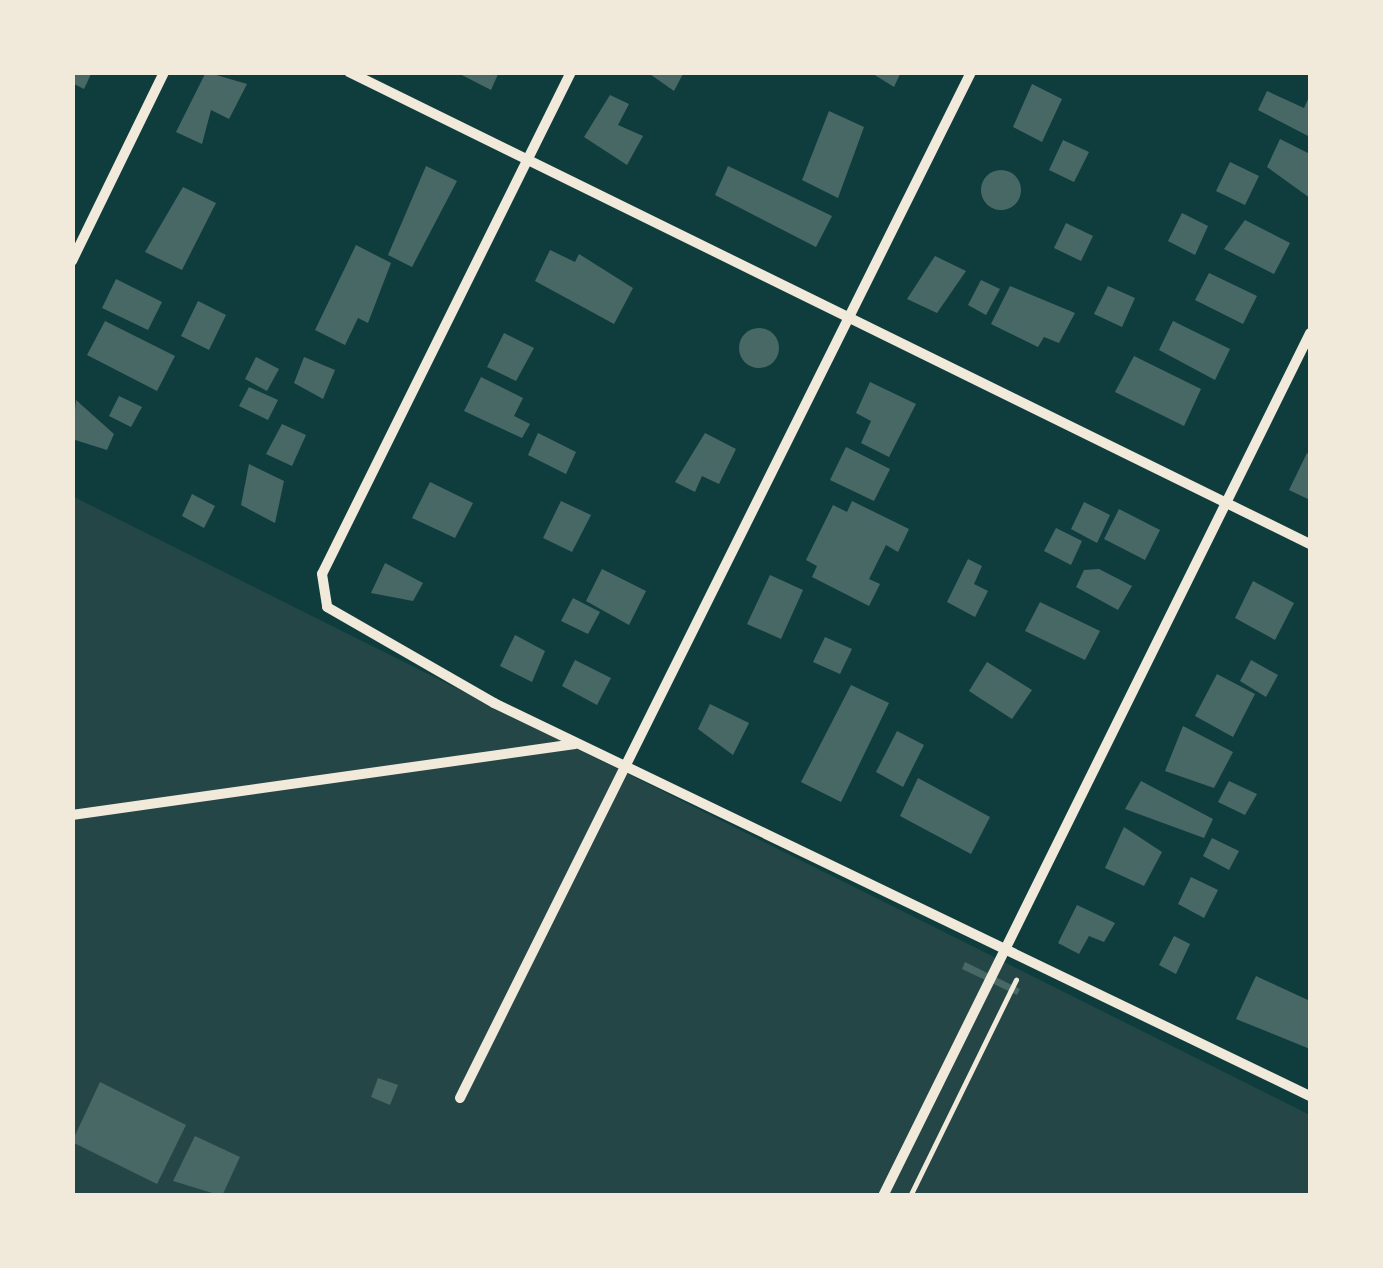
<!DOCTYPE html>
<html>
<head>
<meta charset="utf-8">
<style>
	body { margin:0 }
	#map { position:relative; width:1383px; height:1268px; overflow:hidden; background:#0f3d3e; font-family:Arial,sans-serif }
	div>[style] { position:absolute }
	.green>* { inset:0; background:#244646 }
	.building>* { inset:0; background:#486865 }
	.round { border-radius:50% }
	.path>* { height:5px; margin:-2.5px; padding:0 2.5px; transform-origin:2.5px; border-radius:2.5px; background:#f1e9da }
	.minor>* { height:10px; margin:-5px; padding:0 5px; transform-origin:5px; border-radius:5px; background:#f1e9da }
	span { translate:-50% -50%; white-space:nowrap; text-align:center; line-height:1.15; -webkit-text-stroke:8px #f1e9da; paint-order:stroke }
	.frame { position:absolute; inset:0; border:75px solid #f1e9da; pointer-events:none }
</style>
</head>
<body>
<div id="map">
	<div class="green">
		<div style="clip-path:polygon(72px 496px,1310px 1115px,1310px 1195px,73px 1195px)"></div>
	</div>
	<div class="building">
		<div style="clip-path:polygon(72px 72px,92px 72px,84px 89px,72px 83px)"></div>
		<div style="clip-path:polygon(206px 72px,247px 84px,229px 119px,211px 110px,202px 144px,176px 132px)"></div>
		<div style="clip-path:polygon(456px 72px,499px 72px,491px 90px)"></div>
		<div style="clip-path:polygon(647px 72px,684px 72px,674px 91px)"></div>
		<div style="clip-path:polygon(870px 72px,901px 72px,894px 87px)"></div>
		<div style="clip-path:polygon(1032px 84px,1062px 99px,1042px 142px,1013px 127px)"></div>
		<div style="clip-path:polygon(1267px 91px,1304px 108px,1310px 95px,1310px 137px,1258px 110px)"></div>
		<div style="clip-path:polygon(610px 95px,629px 104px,618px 125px,643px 136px,627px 165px,584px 137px)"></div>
		<div style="clip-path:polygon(829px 111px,864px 127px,838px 198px,802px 180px)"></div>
		<div style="clip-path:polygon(1280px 139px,1310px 154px,1310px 198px,1267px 167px)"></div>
		<div style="clip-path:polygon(1063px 140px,1089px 152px,1074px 182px,1049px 170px)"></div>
		<div style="clip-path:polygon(1230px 162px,1259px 176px,1245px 205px,1216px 191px)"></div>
		<div style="clip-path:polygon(426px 166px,457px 181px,412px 267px,388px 255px)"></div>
		<div style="clip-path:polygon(728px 166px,832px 216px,816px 247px,715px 195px)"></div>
		<div class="round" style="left:981px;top:170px;width:40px;height:40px"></div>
		<div style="clip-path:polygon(183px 187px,216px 203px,182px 270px,145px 252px)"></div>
		<div style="clip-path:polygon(1182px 213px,1208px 226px,1195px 255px,1168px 241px)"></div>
		<div style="clip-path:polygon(1245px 220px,1290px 243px,1274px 274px,1224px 249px)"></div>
		<div style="clip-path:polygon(1066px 223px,1093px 236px,1081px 261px,1054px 248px)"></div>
		<div style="clip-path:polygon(356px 245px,391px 263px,368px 323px,358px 318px,345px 345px,315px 330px)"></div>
		<div style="clip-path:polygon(550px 250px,575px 262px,579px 254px,633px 288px,614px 324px,535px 281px)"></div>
		<div style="clip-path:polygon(935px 256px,966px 271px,937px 313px,907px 299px)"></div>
		<div style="clip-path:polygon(1209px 273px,1257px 296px,1243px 324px,1195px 300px)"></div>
		<div style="clip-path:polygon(116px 279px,162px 302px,148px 330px,102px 308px)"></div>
		<div style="clip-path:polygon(981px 280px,1000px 289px,986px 315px,968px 305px)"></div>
		<div style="clip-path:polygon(1010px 286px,1075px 313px,1059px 343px,1044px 337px,1038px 347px,991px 324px)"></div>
		<div style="clip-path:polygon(1108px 286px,1135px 298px,1122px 327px,1094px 314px)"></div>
		<div style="clip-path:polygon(198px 301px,226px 315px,209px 350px,181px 336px)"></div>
		<div style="clip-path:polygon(105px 321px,175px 356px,157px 391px,87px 355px)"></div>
		<div style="clip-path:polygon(1173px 321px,1230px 349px,1215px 380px,1159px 350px)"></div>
		<div class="round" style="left:739px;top:328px;width:40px;height:40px"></div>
		<div style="clip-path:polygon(504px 333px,534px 348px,516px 381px,487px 367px)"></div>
		<div style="clip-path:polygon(1134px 356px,1201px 389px,1184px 426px,1115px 392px)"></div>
		<div style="clip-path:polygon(256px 357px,279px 369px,267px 391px,245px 379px)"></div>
		<div style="clip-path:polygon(304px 357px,335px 370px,323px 399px,294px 383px)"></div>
		<div style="clip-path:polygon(481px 377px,523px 398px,514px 416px,530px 424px,522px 438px,464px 411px)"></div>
		<div style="clip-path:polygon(870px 382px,916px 404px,889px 457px,861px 443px,871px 421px,856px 413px)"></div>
		<div style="clip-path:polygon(249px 387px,278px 400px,268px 420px,239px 406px)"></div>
		<div style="clip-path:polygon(119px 396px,142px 407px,131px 427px,109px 416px)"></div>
		<div style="clip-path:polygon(76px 400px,114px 434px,107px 450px,72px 439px)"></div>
		<div style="clip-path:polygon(282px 424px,306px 435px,292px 466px,266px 454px)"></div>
		<div style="clip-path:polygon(538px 433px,576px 452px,566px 474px,528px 455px)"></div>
		<div style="clip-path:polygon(705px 433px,736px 449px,719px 484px,702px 476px,695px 492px,675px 482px)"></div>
		<div style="clip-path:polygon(846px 447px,890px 469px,874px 501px,830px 480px)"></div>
		<div style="clip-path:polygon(1307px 453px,1310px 455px,1310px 500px,1289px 490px)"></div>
		<div style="clip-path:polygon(249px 464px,284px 481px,275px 523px,241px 505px)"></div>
		<div style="clip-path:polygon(430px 482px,473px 503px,455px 538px,412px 518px)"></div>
		<div style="clip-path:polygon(192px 494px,215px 506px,204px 528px,182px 516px)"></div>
		<div style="clip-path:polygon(561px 501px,591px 515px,572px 552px,543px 538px)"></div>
		<div style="clip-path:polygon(852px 501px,909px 529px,898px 552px,886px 545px,869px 579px,880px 584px,869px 606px,812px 577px,817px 566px,806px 560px,833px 505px,847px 512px)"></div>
		<div style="clip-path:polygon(1084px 502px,1110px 515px,1097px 543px,1071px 529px)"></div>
		<div style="clip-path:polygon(1119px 509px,1160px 530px,1145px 560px,1104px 539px)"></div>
		<div style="clip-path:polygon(1056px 528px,1082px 541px,1071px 565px,1044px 551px)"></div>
		<div style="clip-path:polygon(968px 559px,982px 566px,974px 584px,988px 591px,975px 617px,947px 602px)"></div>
		<div style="clip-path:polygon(385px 563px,423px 583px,413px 601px,371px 593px)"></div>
		<div style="clip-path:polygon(602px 569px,646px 591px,629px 625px,586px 601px)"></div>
		<div style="clip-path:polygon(1099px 569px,1132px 586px,1118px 610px,1076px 587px,1084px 570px)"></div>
		<div style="clip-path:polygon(770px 575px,803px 590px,781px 639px,747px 624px)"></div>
		<div style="clip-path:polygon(1253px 581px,1294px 603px,1275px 640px,1235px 618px)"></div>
		<div style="clip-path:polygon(573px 598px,600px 612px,588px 634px,561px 621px)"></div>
		<div style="clip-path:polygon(1040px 602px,1100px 631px,1085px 660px,1025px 631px)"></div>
		<div style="clip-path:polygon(515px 635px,545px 651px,532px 682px,500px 666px)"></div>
		<div style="clip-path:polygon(825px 637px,852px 649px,840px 674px,813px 662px)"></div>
		<div style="clip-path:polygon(575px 660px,611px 678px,597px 705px,562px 686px)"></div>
		<div style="clip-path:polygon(1251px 660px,1278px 675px,1266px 697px,1240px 681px)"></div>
		<div style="clip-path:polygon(987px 662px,1032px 690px,1012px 719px,969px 691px)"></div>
		<div style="clip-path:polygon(1217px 674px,1255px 694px,1233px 737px,1195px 716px)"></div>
		<div style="clip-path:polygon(851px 685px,889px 703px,841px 802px,801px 782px)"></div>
		<div style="clip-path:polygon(710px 704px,749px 723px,733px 755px,698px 729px)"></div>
		<div style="clip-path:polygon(1183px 726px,1233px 752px,1214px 788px,1165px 771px)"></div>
		<div style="clip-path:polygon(897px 731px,924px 745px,903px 787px,876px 772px)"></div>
		<div style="clip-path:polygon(918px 778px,990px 817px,971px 854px,900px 816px)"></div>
		<div style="clip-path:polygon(1141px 781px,1213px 819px,1204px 838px,1125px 809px)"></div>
		<div style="clip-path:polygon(1229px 781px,1257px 794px,1245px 815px,1218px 802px)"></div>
		<div style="clip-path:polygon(1124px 827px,1162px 852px,1144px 886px,1105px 868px)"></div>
		<div style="clip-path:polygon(1212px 838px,1239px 851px,1229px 870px,1203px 856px)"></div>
		<div style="clip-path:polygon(1191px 877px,1218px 890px,1204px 918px,1178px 904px)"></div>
		<div style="clip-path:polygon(1077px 905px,1115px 923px,1104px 942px,1089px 936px,1079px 954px,1058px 943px)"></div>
		<div style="clip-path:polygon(1174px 936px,1190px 944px,1176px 974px,1159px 965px)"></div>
		<div style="clip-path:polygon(965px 962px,1020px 989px,1017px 995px,962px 969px)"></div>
		<div style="clip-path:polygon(1256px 976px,1310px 1001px,1310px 1049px,1236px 1019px)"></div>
		<div style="clip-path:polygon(378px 1078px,398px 1085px,390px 1105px,371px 1097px)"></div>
		<div style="clip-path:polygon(100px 1082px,186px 1125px,157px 1184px,72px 1142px)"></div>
		<div style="clip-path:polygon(195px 1136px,240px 1157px,222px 1196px,173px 1181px)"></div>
	</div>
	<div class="path">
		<div style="left:910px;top:1196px;width:241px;rotate:-63.9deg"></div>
	</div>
	<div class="minor">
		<div style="left:349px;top:72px;width:1071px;rotate:26.16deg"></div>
		<div style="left:571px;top:72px;width:560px;rotate:116.38deg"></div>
		<div style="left:322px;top:574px;width:33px;rotate:81deg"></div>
		<div style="left:327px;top:607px;width:193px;rotate:29.9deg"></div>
		<div style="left:494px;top:703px;width:906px;rotate:25.72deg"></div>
		<div style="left:72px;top:261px;width:210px;rotate:-64deg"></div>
		<div style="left:72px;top:815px;width:508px;rotate:-8.03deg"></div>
		<div style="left:460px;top:1098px;width:1146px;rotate:-63.52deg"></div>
		<div style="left:883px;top:1196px;width:963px;rotate:-63.67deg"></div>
	</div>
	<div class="frame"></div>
</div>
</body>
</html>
